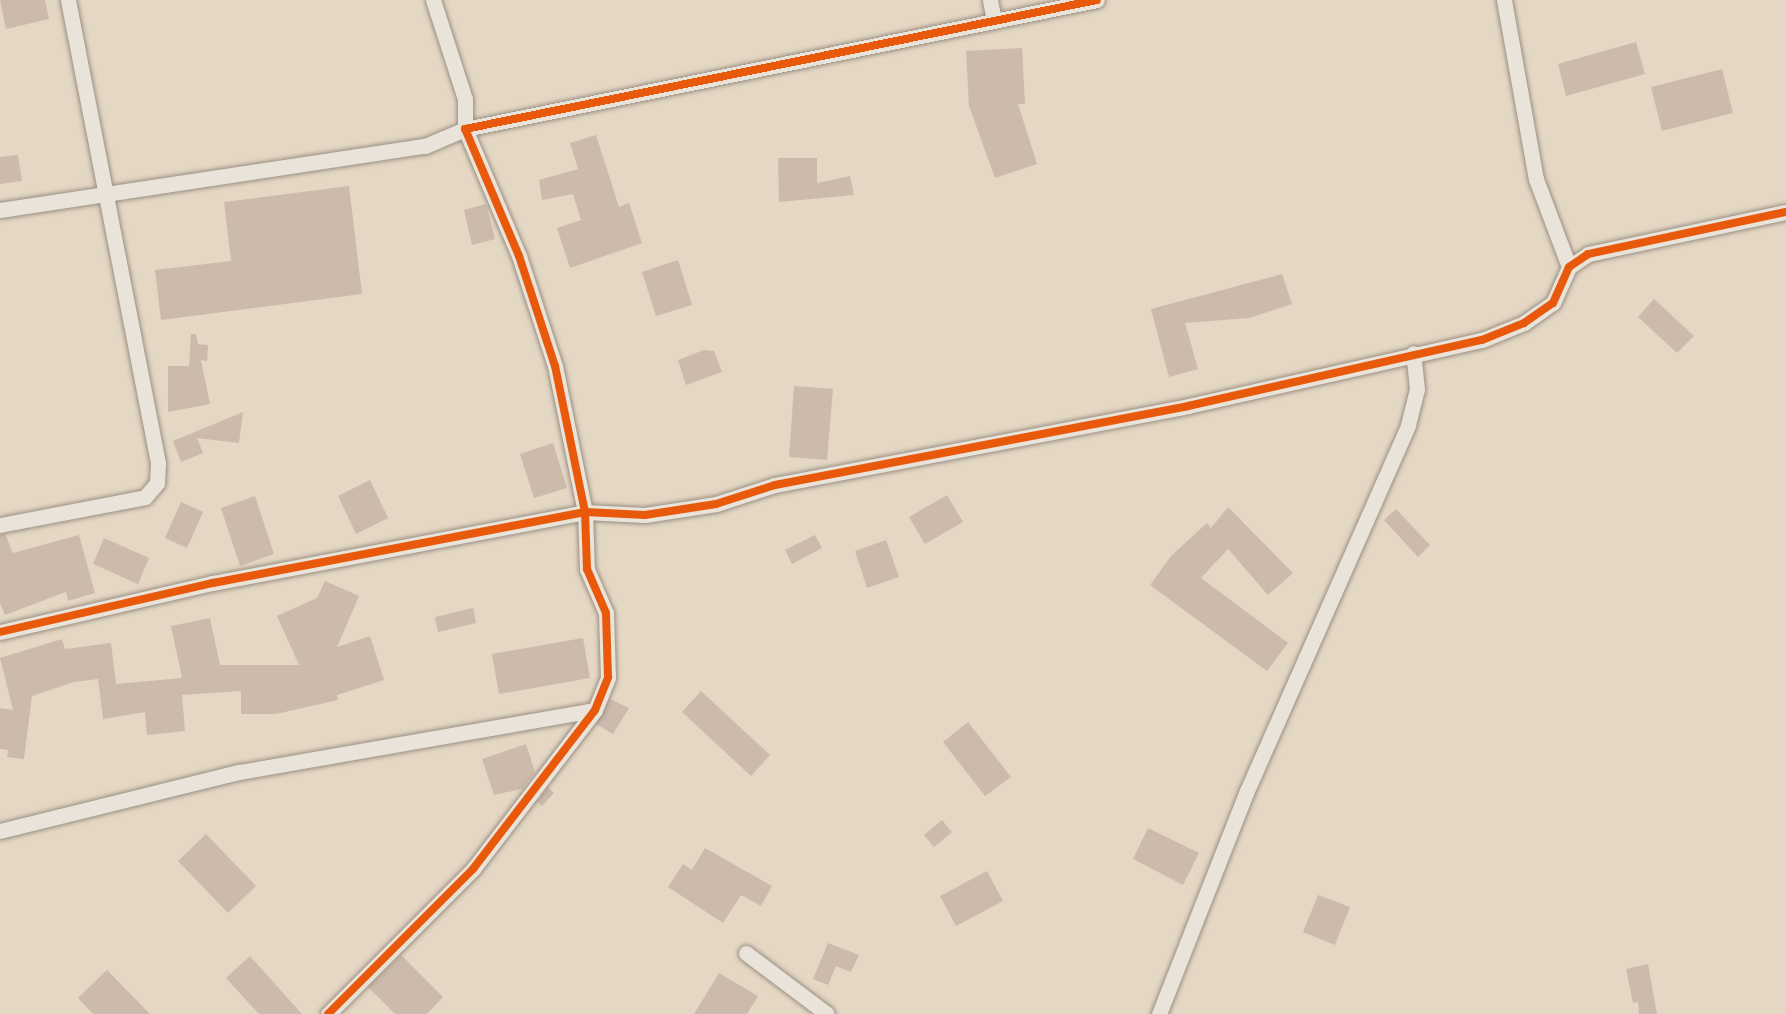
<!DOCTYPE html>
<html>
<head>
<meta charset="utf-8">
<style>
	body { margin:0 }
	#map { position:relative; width:1786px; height:1014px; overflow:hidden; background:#e4d7c3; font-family:"IM FELL French Canon",serif }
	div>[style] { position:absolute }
	.building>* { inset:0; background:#ccbaad }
	.roads { filter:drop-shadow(0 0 2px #998f83) drop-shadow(0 0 2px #998f83) }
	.street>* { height:15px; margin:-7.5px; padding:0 7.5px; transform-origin:7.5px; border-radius:7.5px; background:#e9e3d9 }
	.cycleway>* { height:8px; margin:-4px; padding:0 4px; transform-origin:4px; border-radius:4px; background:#e8590c }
	span { translate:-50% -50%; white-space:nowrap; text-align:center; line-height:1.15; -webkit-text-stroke:5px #f7e7d0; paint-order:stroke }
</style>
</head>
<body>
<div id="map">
	<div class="building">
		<div style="clip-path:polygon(0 0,45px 0,49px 19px,6px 29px)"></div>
		<div style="clip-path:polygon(1636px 42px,1645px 74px,1566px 96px,1558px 64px)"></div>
		<div style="clip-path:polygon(1022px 48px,1025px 104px,1018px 104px,1037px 164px,995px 178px,969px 106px,966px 51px)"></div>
		<div style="clip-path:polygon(1722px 69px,1733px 113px,1662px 131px,1651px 87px)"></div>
		<div style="clip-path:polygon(596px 135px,619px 207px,629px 203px,642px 243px,570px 268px,557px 228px,581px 220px,573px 194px,542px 200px,539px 180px,578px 169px,570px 143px)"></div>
		<div style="clip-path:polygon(18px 155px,22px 181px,0 184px,0 157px)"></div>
		<div style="clip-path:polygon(778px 158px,817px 158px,817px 183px,850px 176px,854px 195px,779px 202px)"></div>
		<div style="clip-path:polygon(349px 186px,362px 294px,161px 320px,155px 270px,231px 261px,224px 202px)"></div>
		<div style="clip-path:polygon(486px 204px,495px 239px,472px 245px,464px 210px)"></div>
		<div style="clip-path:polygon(678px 260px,692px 305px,656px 316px,642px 272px)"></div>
		<div style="clip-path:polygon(1282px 274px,1292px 304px,1249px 318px,1185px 323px,1198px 369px,1169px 377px,1151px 309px)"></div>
		<div style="clip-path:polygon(1654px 299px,1694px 336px,1677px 353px,1638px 317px)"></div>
		<div style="clip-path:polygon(191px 334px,196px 334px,198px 344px,208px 345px,207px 361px,201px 360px,210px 404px,168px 412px,168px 366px,189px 366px)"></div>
		<div style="clip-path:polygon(704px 350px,714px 351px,722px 372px,686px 385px,678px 360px)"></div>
		<div style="clip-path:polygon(794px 386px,833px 389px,827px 460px,789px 457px)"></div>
		<div style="clip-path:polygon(243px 412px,239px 443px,197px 438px,203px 453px,181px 462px,173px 441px)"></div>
		<div style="clip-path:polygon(553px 443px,567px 488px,534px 498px,520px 454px)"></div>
		<div style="clip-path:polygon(370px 480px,388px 518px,356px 534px,338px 496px)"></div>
		<div style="clip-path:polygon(947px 495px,963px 522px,925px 544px,909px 517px)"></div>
		<div style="clip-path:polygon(255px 496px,274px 554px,240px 566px,221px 508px)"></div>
		<div style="clip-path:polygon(181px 502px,203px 512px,187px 548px,165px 538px)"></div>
		<div style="clip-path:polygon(1228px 507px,1293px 573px,1268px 595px,1228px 549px,1201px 578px,1288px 643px,1267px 671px,1150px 585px,1171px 556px,1207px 523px,1211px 528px)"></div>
		<div style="clip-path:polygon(1396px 509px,1430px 545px,1418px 557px,1384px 520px)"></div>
		<div style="clip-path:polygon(5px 534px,13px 553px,79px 535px,95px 593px,68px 601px,66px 592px,5px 615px,0 603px,0 535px)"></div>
		<div style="clip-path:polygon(815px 535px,822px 548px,792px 564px,785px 550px)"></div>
		<div style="clip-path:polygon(104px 538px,149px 558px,138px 584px,93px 564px)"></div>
		<div style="clip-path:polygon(886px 540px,899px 577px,867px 588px,855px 551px)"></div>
		<div style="clip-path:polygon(325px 581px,359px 596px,337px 647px,370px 636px,384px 680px,337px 695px,338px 700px,276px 714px,241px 714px,241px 691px,182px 695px,185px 731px,147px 735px,145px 712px,103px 719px,98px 679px,74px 682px,32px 696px,24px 759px,7px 757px,8px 750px,0 749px,0 708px,13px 710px,0 658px,62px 639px,65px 649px,111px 643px,116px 684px,182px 678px,171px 626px,210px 618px,220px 665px,299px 665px,277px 616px,317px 598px)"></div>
		<div style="clip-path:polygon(473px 608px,476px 623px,438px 632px,435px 617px)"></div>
		<div style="clip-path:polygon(583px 638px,590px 678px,499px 694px,492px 654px)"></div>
		<div style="clip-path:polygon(701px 691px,770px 755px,751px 776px,682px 712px)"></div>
		<div style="clip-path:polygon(610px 699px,629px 708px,613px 734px,596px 724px)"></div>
		<div style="clip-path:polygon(968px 722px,1011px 777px,985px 796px,943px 742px)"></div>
		<div style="clip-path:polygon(526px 744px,535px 772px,522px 789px,494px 795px,482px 759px)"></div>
		<div style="clip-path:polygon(548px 787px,554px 793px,542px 806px,537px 802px)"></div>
		<div style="clip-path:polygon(942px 820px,952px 832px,934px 847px,924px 835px)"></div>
		<div style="clip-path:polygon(1148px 828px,1199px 853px,1183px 885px,1133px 859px)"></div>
		<div style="clip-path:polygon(206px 834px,256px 886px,228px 913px,178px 861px)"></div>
		<div style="clip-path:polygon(705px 848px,772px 886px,761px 906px,741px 895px,723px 923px,668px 887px,683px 864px,692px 870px)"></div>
		<div style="clip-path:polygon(987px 871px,1003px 901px,956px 926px,940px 896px)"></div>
		<div style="clip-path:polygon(1318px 895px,1350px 907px,1335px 945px,1303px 932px)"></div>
		<div style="clip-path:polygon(828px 943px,859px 955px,851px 972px,836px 966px,828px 985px,813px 979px)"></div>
		<div style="clip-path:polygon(401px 955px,443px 997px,427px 1014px,395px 1014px,368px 987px)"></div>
		<div style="clip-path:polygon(250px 956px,302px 1014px,259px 1014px,226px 978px)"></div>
		<div style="clip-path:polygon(1648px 964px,1657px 1014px,1639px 1014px,1638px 1002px,1633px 1003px,1626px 969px)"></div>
		<div style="clip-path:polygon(107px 970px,150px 1014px,93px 1014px,78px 998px)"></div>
		<div style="clip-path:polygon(719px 973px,758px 996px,747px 1014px,694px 1014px)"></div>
	</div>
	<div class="roads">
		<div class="street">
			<div style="left:990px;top:0;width:21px;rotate:79deg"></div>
			<div style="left:1504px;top:0;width:182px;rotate:79.9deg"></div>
			<div style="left:1536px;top:179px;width:94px;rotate:69.4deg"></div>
			<div style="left:0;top:210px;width:430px;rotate:-8.6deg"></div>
			<div style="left:425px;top:146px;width:43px;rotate:-23deg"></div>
			<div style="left:465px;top:129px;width:30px;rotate:-90deg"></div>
			<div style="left:465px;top:99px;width:104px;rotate:-107.9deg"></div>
			<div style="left:0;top:525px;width:148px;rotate:-10.9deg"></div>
			<div style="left:145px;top:497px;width:18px;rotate:-49deg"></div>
			<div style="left:157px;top:483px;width:20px;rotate:-87deg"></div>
			<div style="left:158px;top:463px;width:472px;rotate:-101deg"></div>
			<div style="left:0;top:632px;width:219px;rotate:-13deg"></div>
			<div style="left:213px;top:583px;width:379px;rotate:-10.8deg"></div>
			<div style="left:585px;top:512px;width:149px;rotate:-101.6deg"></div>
			<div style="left:555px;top:366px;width:116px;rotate:-108.1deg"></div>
			<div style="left:519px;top:256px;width:138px;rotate:-113deg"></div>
			<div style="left:465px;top:129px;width:645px;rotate:-11.54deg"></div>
			<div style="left:0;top:831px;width:246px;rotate:-13.9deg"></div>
			<div style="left:239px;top:772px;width:361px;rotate:-9.9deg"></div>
			<div style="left:746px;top:953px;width:101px;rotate:37deg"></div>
			<div style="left:328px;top:1014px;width:205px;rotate:-45deg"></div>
			<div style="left:473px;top:869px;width:200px;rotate:-52.5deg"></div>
			<div style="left:595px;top:710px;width:35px;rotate:-68deg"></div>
			<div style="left:608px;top:677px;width:64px;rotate:-91.8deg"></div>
			<div style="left:606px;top:613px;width:48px;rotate:-113.4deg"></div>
			<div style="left:587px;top:569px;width:57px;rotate:-92deg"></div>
			<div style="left:585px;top:512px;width:60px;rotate:2.9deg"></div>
			<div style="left:645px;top:515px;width:72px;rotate:-8.8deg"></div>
			<div style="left:716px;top:504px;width:62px;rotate:-17.9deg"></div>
			<div style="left:775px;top:485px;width:420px;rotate:-10.8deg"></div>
			<div style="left:1188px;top:406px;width:301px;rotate:-12.7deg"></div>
			<div style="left:1482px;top:340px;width:45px;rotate:-22deg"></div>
			<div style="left:1524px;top:323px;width:35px;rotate:-35deg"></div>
			<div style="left:1553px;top:303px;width:39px;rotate:-66deg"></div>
			<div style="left:1569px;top:267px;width:23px;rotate:-34deg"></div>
			<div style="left:1588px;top:254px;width:202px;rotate:-12deg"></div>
			<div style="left:1159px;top:1014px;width:238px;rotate:-68.5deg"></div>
			<div style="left:1246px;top:793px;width:402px;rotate:-66.2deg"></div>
			<div style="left:1408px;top:425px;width:37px;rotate:-76deg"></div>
			<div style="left:1417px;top:389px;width:36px;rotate:-96deg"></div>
		</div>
	</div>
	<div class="cycleway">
		<div style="left:0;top:632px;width:219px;rotate:-13deg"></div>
		<div style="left:213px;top:583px;width:379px;rotate:-10.8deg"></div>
		<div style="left:585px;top:512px;width:149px;rotate:-101.6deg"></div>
		<div style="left:555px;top:366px;width:116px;rotate:-108.1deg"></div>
		<div style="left:519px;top:256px;width:138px;rotate:-113deg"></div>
		<div style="left:465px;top:129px;width:645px;rotate:-11.54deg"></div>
		<div style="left:328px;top:1014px;width:205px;rotate:-45deg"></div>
		<div style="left:473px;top:869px;width:200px;rotate:-52.5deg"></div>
		<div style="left:595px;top:710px;width:35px;rotate:-68deg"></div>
		<div style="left:608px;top:677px;width:64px;rotate:-91.8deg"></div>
		<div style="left:606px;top:613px;width:48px;rotate:-113.4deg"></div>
		<div style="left:587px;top:569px;width:57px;rotate:-92deg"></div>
		<div style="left:585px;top:512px;width:60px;rotate:2.9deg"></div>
		<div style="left:645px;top:515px;width:72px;rotate:-8.8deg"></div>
		<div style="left:716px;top:504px;width:62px;rotate:-17.9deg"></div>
		<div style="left:775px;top:485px;width:420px;rotate:-10.8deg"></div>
		<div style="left:1188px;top:406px;width:301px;rotate:-12.7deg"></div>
		<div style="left:1482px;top:340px;width:45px;rotate:-22deg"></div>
		<div style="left:1524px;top:323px;width:35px;rotate:-35deg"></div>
		<div style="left:1553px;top:303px;width:39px;rotate:-66deg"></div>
		<div style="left:1569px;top:267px;width:23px;rotate:-34deg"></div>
		<div style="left:1588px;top:254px;width:202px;rotate:-12deg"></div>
	</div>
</div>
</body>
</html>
